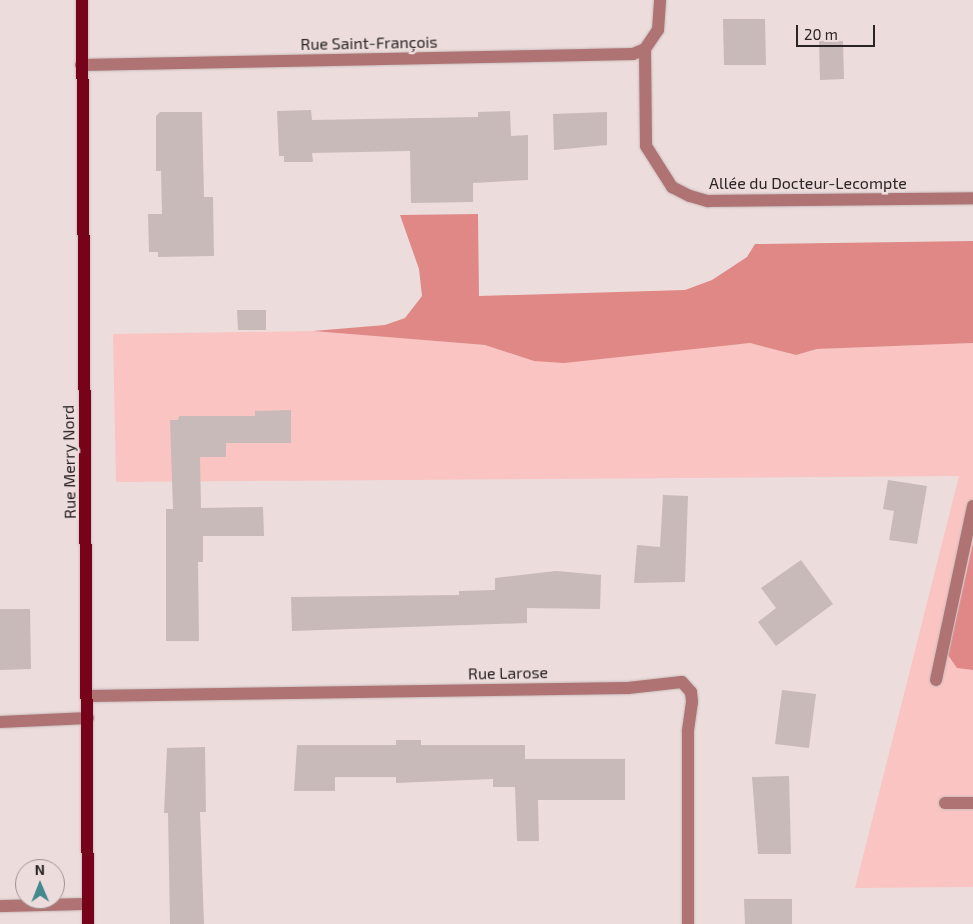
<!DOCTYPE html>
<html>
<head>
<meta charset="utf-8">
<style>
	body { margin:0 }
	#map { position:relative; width:973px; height:924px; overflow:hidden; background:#ecdddc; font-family:"Exo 2",sans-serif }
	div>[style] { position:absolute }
	.green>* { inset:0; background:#fac4c2 }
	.forest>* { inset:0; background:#df8886 }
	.water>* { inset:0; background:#df8887 }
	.building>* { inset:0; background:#c8bab9 }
	.roads { filter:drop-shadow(0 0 1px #c9bcbb) drop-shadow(0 0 1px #c9bcbb) }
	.minor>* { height:12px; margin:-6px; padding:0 6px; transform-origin:6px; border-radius:6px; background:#ae7372 }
	.major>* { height:12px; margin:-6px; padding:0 6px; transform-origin:6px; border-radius:6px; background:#760319 }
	span { translate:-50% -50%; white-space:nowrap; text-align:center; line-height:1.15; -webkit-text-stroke:5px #ecdddc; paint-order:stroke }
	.street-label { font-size:16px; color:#2a2424 }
	.north { position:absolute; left:15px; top:859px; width:50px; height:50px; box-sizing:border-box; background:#ecdddc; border:1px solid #9e9392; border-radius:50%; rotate:359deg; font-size:14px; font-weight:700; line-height:20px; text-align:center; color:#2a2424 }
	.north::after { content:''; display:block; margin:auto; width:18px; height:22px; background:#428a8e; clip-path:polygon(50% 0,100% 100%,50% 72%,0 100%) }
	.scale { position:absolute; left:796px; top:25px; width:79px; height:22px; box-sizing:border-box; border:2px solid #2a2424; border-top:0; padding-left:6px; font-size:15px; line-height:18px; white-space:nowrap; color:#2a2424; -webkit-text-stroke:4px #ecdddc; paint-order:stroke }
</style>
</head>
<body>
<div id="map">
	<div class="green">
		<div style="clip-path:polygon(313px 331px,485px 345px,534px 361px,750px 343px,796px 355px,817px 349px,973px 343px,973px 887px,855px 888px,959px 476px,116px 482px,113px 334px)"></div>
	</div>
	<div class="forest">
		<div style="clip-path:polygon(478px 214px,479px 296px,685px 290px,712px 280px,747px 257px,755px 244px,973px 241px,973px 343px,817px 349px,796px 355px,750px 343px,564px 363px,534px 361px,485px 345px,313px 331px,385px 325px,405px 318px,422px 296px,419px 269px,400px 215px)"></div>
	</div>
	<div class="water">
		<div style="clip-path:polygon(973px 543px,973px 670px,957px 668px,948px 655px)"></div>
	</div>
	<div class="building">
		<div style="clip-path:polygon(723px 19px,765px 19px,766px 65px,724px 65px)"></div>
		<div style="clip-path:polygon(819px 41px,843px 41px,844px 79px,820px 80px)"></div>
		<div style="clip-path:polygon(311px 110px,312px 120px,478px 117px,478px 112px,510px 111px,511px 136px,528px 135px,528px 180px,473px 183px,473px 202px,411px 203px,410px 151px,312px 153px,313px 162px,284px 162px,284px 156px,279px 156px,277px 111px)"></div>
		<div style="clip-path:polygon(160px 112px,202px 112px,204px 197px,213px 197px,214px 256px,158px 257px,158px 252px,149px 252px,148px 214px,162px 214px,161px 171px,156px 171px,156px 116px)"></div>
		<div style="clip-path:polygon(607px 112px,607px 145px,554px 150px,553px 114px)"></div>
		<div style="clip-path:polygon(237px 310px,266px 310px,266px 330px,238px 330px)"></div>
		<div style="clip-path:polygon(291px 410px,291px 443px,226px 443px,226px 457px,200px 457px,201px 508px,263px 507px,264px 536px,203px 536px,203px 562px,198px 562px,199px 641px,166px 641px,166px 509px,173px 509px,170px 420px,178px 420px,179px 416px,255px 416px,255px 411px)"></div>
		<div style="clip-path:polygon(888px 480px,927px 486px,917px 544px,889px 540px,894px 511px,883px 509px)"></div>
		<div style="clip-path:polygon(663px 495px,688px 496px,685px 582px,634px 583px,637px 545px,660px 547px)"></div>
		<div style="clip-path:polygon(801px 560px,833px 604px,776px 646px,758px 622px,776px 608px,761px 588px)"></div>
		<div style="clip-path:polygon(556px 571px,601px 575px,600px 609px,527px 608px,527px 623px,292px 631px,291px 597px,459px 595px,459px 591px,495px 590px,495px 578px)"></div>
		<div style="clip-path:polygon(0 609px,30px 609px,31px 669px,0 670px)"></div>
		<div style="clip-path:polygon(782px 690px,816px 694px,809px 748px,775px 744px)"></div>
		<div style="clip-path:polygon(396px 740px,421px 740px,421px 745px,525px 745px,525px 759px,625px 759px,625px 800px,538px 800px,539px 841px,517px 841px,515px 787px,493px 787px,493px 779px,396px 783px,396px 777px,335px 777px,335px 791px,294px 791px,297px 745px,396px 745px)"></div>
		<div style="clip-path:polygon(205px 747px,206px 812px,200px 812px,204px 924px,170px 924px,168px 813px,164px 813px,167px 748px)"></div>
		<div style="clip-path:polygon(789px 776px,791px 854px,758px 854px,752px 777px)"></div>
		<div style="clip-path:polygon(744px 899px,792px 899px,792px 924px,745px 924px)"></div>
	</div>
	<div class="roads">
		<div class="minor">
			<div style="left:645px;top:49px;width:97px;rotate:89.4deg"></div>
			<div style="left:646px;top:146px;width:49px;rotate:57.6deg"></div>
			<div style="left:672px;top:187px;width:20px;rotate:27deg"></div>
			<div style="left:690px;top:196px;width:19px;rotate:16deg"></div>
			<div style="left:708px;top:201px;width:265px;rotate:-0.6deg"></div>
			<div style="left:81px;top:65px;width:552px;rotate:-1.14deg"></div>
			<div style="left:633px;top:54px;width:13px;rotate:-23deg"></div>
			<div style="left:645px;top:49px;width:23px;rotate:-56deg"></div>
			<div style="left:658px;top:30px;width:30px;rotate:-86deg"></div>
			<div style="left:936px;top:680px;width:178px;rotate:-78deg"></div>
			<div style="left:88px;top:696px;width:540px;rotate:-0.85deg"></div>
			<div style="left:628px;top:688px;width:54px;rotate:-6.3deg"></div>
			<div style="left:682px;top:682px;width:13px;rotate:48deg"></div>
			<div style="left:691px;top:692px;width:10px;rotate:84deg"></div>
			<div style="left:692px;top:702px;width:30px;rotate:98deg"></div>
			<div style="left:688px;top:732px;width:192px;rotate:90deg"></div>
			<div style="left:0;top:722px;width:88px;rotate:-2.6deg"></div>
			<div style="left:945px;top:803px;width:28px"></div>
			<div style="left:0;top:906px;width:88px;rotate:-1.3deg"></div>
		</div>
		<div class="major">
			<div style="left:82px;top:0;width:924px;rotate:89.63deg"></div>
		</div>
	</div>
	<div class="street-label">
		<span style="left:369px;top:43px;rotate:-1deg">Rue Saint-François</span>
		<span style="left:808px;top:183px">Allée du Docteur-Lecompte</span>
		<span style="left:69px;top:462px;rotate:-91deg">Rue Merry Nord</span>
		<span style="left:508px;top:673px;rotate:-1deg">Rue Larose</span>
	</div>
	<div class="north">N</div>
	<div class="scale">20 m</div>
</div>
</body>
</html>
